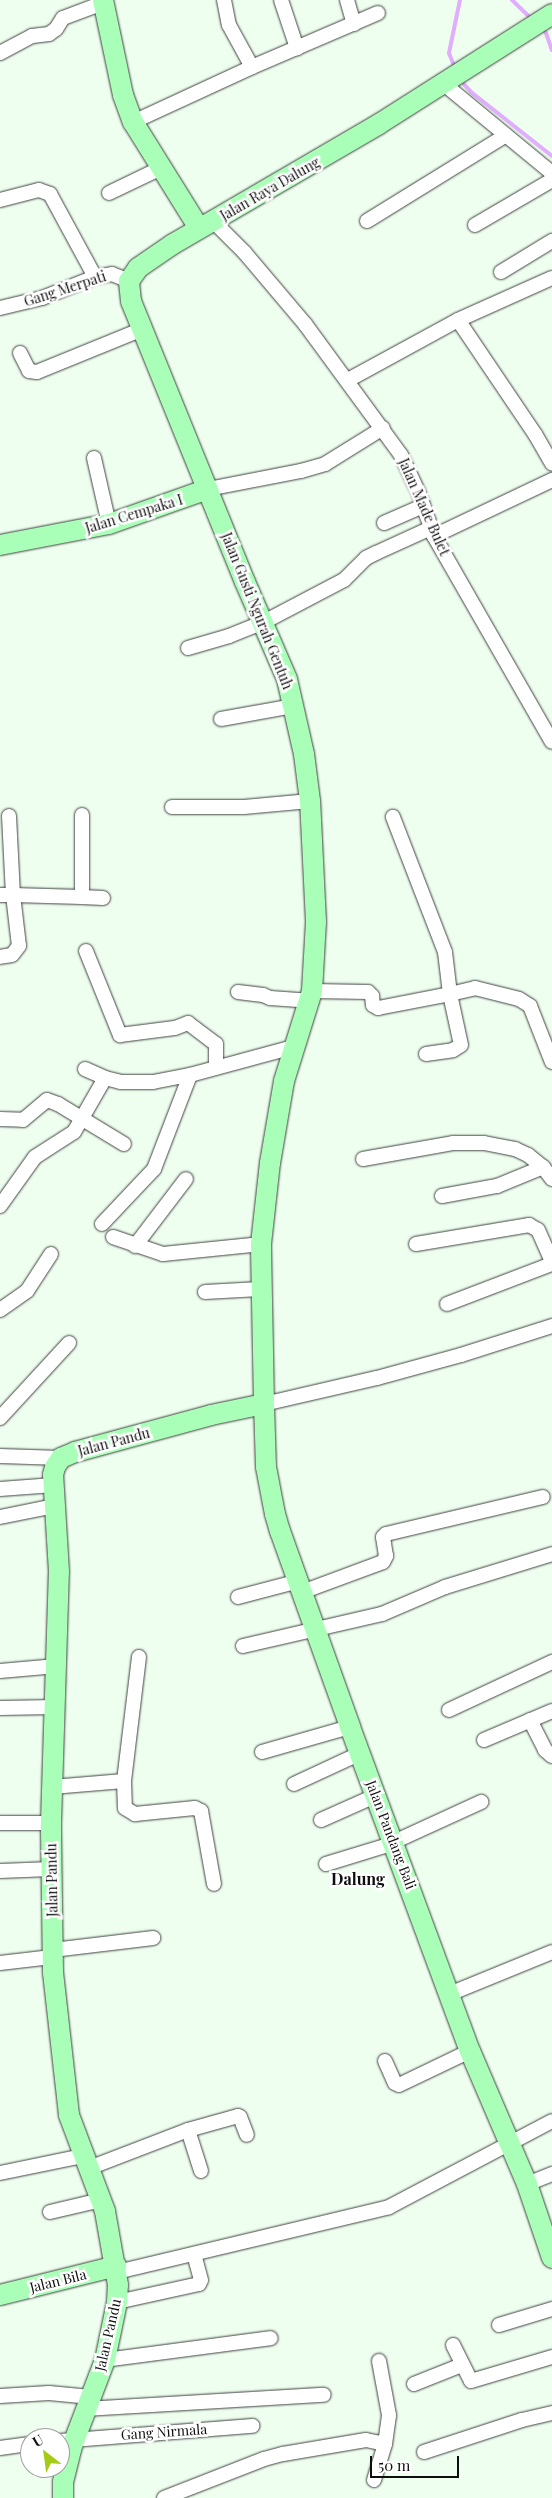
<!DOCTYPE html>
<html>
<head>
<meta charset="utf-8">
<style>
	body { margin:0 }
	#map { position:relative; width:552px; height:2498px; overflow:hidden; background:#eeffef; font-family:"Playfair Display",serif }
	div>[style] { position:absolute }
	.stream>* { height:4px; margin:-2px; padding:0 2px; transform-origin:2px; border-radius:2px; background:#e0aefc }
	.roads { filter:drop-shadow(0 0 1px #414141) drop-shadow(0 0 1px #414141) }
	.street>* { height:14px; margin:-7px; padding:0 7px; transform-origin:7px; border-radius:7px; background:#fff }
	.secondary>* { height:20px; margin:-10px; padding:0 10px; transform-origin:10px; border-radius:10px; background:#a9ffb7 }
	span { translate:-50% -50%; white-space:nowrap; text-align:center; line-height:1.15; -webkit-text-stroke:5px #fff; paint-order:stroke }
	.street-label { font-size:14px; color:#0e0e0e }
	.quarter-label { font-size:16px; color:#0e0e0e; font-weight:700 }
	.north { position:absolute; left:20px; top:2428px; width:50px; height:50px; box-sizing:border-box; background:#fff; border:1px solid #9f9f9f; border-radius:50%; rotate:330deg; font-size:14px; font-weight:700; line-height:20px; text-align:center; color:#0e0e0e }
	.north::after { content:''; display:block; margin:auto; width:18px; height:22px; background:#a4cb18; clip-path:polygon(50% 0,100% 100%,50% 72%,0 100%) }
	.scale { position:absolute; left:370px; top:2456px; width:89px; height:22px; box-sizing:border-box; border:2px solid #0e0e0e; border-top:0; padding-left:6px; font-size:15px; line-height:18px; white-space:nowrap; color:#0e0e0e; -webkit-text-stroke:4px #fff; paint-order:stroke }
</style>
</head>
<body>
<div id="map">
	<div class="stream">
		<div style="left:512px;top:0;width:28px;rotate:44deg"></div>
		<div style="left:541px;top:28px;width:7px;rotate:45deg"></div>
		<div style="left:546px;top:33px;width:18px;rotate:71deg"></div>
		<div style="left:455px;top:68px;width:16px;rotate:-112deg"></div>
		<div style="left:449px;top:53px;width:54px;rotate:-78.3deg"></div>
		<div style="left:459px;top:79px;width:18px;rotate:47deg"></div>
		<div style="left:471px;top:92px;width:103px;rotate:38.3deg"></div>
	</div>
	<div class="roads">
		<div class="street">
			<div style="left:224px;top:0;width:25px;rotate:79deg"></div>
			<div style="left:229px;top:25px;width:48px;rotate:61.3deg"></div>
			<div style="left:281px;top:0;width:51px;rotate:71.6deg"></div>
			<div style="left:347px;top:0;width:25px;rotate:74deg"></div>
			<div style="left:0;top:53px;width:36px;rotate:-28deg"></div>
			<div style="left:32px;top:36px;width:17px;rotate:-7deg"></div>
			<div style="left:49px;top:34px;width:9px;rotate:-36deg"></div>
			<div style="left:56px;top:29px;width:13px;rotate:-58deg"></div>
			<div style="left:63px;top:18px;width:43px;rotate:-20.6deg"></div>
			<div style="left:444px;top:84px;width:140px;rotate:39.5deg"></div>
			<div style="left:133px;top:122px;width:131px;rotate:-24.8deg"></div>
			<div style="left:252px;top:67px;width:137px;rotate:-23.2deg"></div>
			<div style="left:109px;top:193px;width:58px;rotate:-25.7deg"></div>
			<div style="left:0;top:200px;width:40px;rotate:-14.4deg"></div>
			<div style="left:39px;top:190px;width:12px;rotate:20deg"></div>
			<div style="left:50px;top:194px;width:94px;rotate:61.5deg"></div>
			<div style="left:213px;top:221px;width:45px;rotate:45deg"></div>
			<div style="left:245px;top:253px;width:93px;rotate:49.8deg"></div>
			<div style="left:305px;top:324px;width:162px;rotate:53.8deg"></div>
			<div style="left:401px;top:455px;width:40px;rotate:65deg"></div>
			<div style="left:418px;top:491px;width:48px;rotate:70.4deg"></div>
			<div style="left:434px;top:536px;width:237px;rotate:60.2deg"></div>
			<div style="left:367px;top:221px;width:163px;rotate:-31.7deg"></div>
			<div style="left:475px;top:225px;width:89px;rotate:-30.3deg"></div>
			<div style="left:501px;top:272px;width:60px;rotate:-31.3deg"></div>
			<div style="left:0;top:308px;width:43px;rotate:-13.4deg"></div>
			<div style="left:42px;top:298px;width:57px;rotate:-21.6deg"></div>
			<div style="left:95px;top:277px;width:17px;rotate:-10deg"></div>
			<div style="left:112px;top:274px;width:18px;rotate:22deg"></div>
			<div style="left:458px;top:320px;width:138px;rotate:56deg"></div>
			<div style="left:535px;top:434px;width:34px;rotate:60deg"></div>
			<div style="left:20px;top:353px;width:20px;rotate:63deg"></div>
			<div style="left:29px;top:371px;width:8px;rotate:7deg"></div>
			<div style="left:37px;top:372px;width:114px;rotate:-22.1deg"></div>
			<div style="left:348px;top:380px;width:125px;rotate:-28.6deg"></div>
			<div style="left:458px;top:320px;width:103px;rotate:-24.1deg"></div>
			<div style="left:94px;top:458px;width:68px;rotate:77.2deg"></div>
			<div style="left:208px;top:489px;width:95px;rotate:-11deg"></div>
			<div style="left:301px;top:471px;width:25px;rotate:-16deg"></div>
			<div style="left:325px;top:464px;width:68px;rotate:-31.8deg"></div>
			<div style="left:384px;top:523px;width:43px;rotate:-23.6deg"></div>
			<div style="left:434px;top:536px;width:131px;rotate:-25.4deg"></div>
			<div style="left:188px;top:648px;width:43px;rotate:-16.3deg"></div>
			<div style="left:229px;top:636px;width:35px;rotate:-22deg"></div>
			<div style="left:262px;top:623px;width:93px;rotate:-27.7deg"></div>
			<div style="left:344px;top:580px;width:31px;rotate:-45deg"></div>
			<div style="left:366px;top:558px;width:11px;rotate:-27deg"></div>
			<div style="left:376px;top:553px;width:60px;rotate:-24.4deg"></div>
			<div style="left:221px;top:719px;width:73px;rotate:-10.2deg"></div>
			<div style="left:172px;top:807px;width:72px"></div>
			<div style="left:244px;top:807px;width:66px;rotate:-5.2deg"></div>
			<div style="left:9px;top:816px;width:79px;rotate:87.1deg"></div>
			<div style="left:13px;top:895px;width:69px;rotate:1.7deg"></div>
			<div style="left:82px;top:897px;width:82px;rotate:-90deg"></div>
			<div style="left:0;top:895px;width:13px"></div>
			<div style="left:13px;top:895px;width:51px;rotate:83.3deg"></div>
			<div style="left:19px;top:946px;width:11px;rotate:128deg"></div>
			<div style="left:12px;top:955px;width:12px;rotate:171deg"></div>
			<div style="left:82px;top:897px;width:21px;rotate:3deg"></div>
			<div style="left:86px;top:951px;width:91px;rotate:68deg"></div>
			<div style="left:120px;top:1035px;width:55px;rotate:-7.3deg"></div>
			<div style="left:175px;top:1028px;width:14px;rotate:-21deg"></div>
			<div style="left:188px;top:1023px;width:35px;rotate:37deg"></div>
			<div style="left:216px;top:1044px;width:22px;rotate:90deg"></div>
			<div style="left:312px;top:991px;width:56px;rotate:1deg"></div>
			<div style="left:368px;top:992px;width:6px;rotate:45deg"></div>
			<div style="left:372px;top:996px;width:9px;rotate:84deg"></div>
			<div style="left:373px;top:1005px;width:6px;rotate:31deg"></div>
			<div style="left:378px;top:1008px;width:73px;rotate:-11deg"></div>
			<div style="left:450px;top:994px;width:42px;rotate:-96.8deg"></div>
			<div style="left:445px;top:952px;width:145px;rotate:-111.1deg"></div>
			<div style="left:238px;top:992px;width:25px;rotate:7deg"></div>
			<div style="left:263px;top:995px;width:8px;rotate:23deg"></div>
			<div style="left:270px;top:998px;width:39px;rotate:4deg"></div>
			<div style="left:426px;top:1054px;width:27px;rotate:-8deg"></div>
			<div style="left:453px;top:1050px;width:9px;rotate:-32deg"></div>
			<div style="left:461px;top:1045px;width:52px;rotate:-102.2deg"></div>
			<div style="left:450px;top:994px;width:26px;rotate:-13deg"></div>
			<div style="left:475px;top:988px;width:45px;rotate:14deg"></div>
			<div style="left:519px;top:999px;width:13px;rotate:32deg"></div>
			<div style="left:530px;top:1006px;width:60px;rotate:68.6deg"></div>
			<div style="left:85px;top:1069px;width:22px;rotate:24deg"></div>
			<div style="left:105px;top:1078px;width:16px;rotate:14deg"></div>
			<div style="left:121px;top:1082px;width:32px"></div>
			<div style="left:153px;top:1082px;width:38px;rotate:-11deg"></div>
			<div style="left:190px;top:1075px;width:107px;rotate:-15.2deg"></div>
			<div style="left:0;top:1119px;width:23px;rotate:2deg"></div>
			<div style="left:23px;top:1120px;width:31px;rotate:-40deg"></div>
			<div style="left:47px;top:1100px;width:12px;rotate:20deg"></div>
			<div style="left:58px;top:1104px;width:77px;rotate:31.2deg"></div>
			<div style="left:363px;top:1159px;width:91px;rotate:-10.1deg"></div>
			<div style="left:453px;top:1143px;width:31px"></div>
			<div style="left:484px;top:1143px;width:32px;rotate:11deg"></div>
			<div style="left:515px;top:1149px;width:14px;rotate:25deg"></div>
			<div style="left:528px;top:1155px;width:19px;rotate:39deg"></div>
			<div style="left:543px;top:1167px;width:15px;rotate:53deg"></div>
			<div style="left:442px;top:1196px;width:56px;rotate:-10.3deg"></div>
			<div style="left:497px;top:1186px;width:50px;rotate:-22.4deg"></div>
			<div style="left:0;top:1206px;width:60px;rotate:-54.5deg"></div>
			<div style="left:35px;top:1157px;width:46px;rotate:-32.7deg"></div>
			<div style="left:74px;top:1132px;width:62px;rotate:-60.1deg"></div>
			<div style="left:102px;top:1224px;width:76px;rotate:-46.6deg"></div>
			<div style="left:154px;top:1169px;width:101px;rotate:-69deg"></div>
			<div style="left:113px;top:1237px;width:53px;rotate:18.8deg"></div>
			<div style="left:163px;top:1254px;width:99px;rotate:-5.8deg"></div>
			<div style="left:416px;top:1244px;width:115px;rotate:-9.5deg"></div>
			<div style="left:529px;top:1225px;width:10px;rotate:29deg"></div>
			<div style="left:538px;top:1230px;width:34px;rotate:66deg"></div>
			<div style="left:135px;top:1246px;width:84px;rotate:-52.7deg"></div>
			<div style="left:205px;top:1292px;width:55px;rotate:-3.1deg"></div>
			<div style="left:447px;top:1304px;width:112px;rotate:-20.9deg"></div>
			<div style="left:0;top:1310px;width:33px;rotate:-35deg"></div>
			<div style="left:27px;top:1291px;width:44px;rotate:-57deg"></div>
			<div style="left:264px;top:1404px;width:116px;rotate:-13deg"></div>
			<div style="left:377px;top:1378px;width:87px;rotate:-15.3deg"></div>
			<div style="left:461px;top:1355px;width:96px;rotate:-17.7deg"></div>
			<div style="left:0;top:1418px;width:102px;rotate:-47.4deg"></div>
			<div style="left:0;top:1456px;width:61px;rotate:1.9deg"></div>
			<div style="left:0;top:1489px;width:54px;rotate:-4.2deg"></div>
			<div style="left:0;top:1517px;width:55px;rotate:-11.5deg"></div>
			<div style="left:302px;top:1592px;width:86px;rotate:-20.3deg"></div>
			<div style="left:383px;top:1562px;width:7px;rotate:-63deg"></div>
			<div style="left:386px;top:1556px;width:19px;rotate:-99deg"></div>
			<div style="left:383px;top:1537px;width:4px;rotate:-45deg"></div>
			<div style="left:386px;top:1534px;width:161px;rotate:-13.3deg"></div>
			<div style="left:238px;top:1597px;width:63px;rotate:-14.7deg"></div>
			<div style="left:243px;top:1646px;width:143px;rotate:-13deg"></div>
			<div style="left:382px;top:1614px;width:69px;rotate:-23.2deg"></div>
			<div style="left:445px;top:1587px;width:112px;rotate:-17.1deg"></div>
			<div style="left:139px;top:1657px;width:125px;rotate:96.9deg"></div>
			<div style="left:124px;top:1781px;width:27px;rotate:88deg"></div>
			<div style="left:125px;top:1808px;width:12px;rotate:31deg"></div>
			<div style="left:135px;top:1814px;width:60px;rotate:-5.7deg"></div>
			<div style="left:195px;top:1808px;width:7px;rotate:27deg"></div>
			<div style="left:201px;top:1811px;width:74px;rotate:79.9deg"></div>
			<div style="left:0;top:1671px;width:57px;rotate:-5deg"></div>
			<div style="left:0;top:1708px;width:55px;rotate:-1deg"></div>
			<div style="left:449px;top:1710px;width:114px;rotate:-25deg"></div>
			<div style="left:530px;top:1720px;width:34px;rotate:63deg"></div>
			<div style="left:545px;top:1750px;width:9px;rotate:41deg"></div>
			<div style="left:484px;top:1740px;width:74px;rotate:-23.1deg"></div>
			<div style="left:262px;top:1752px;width:91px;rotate:-15.9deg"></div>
			<div style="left:294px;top:1784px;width:74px;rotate:-24.8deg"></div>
			<div style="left:52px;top:1787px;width:72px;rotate:-4.8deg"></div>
			<div style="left:321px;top:1820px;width:59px;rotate:-24deg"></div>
			<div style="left:0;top:1823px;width:51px"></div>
			<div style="left:326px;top:1864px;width:62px;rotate:-17deg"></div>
			<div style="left:385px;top:1846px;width:106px;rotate:-24.6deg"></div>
			<div style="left:0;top:1871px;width:51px;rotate:-2.2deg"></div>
			<div style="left:53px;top:1950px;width:101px;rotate:-6.8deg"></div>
			<div style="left:0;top:1963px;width:52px;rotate:-6.6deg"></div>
			<div style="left:449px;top:1994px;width:111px;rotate:-22.2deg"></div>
			<div style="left:385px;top:2061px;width:24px;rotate:66deg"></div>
			<div style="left:395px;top:2083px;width:4px;rotate:27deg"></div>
			<div style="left:399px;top:2085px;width:79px;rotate:-25.6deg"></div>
			<div style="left:188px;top:2130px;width:43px;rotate:72.4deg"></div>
			<div style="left:89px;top:2168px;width:106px;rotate:-21deg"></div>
			<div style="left:188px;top:2130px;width:52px;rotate:-15.6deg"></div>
			<div style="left:238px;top:2116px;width:2px;rotate:27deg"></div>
			<div style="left:240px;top:2117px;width:19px;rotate:69deg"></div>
			<div style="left:0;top:2173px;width:85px;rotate:-11.6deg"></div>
			<div style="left:527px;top:2184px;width:27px;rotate:-22deg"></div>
			<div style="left:50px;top:2212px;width:52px;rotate:-13.2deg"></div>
			<div style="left:117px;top:2272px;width:280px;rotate:-13.4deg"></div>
			<div style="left:389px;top:2207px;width:184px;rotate:-27.8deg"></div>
			<div style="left:117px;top:2302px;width:84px;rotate:-12.4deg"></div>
			<div style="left:199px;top:2284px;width:4px;rotate:-63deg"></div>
			<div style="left:201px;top:2280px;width:24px;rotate:-105deg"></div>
			<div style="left:499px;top:2325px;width:55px;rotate:-16.8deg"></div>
			<div style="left:453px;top:2345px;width:40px;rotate:63.4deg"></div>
			<div style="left:471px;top:2381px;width:84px;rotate:-16.5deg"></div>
			<div style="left:105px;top:2360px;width:167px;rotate:-7.5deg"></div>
			<div style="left:414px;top:2384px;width:52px;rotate:-21.6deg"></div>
			<div style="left:0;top:2396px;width:49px;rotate:-3.5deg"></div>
			<div style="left:49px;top:2393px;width:42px;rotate:5.4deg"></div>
			<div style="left:85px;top:2409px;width:239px;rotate:-3.4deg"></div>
			<div style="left:60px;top:2441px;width:193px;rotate:-4.5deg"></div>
			<div style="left:0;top:2448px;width:30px;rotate:-8deg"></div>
			<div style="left:424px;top:2452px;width:103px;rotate:-18.1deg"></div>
			<div style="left:522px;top:2420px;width:31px;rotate:-13deg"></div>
			<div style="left:374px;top:2480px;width:38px;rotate:-73deg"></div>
			<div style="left:385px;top:2444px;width:29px;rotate:-82deg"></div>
			<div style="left:389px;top:2415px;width:55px;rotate:-100.5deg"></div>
			<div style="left:164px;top:2498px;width:107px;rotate:-21.3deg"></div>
			<div style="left:264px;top:2459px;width:20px;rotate:-15deg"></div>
			<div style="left:283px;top:2454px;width:84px;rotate:-9.6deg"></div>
			<div style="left:366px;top:2440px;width:19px;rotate:12deg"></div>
		</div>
		<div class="secondary">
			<div style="left:103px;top:0;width:97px;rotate:78.1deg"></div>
			<div style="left:123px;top:95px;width:29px;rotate:70deg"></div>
			<div style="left:133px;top:122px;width:125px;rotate:58.1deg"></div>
			<div style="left:0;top:545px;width:111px;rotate:-10.9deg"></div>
			<div style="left:109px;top:524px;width:105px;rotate:-19.5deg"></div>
			<div style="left:264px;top:1404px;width:63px;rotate:88.2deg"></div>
			<div style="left:266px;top:1467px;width:48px;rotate:79.2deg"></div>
			<div style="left:275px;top:1514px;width:18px;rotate:74deg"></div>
			<div style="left:280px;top:1531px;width:208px;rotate:70.3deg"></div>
			<div style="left:350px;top:1727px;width:346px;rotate:69.7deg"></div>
			<div style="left:470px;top:2051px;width:145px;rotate:66.8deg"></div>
			<div style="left:527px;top:2184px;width:78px;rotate:71.3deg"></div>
			<div style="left:0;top:2295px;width:120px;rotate:-14deg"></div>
			<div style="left:63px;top:2498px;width:16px;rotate:-90deg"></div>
			<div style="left:63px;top:2482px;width:34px;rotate:-76deg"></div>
			<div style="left:71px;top:2449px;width:95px;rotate:-69.1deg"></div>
			<div style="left:105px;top:2360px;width:59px;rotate:-78.3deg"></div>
			<div style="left:117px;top:2302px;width:17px;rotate:-87deg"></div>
			<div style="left:118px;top:2285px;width:75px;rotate:-100deg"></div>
			<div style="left:105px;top:2211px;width:103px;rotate:-110.6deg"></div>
			<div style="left:69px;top:2115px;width:143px;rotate:-96.4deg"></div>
			<div style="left:53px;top:1973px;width:150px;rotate:-90.8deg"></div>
			<div style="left:51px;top:1823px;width:251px;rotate:-88.2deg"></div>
			<div style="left:59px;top:1572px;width:97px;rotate:-93.5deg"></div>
			<div style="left:53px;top:1475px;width:8px;rotate:-76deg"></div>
			<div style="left:55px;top:1467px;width:11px;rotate:-56deg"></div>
			<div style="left:61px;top:1458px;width:15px;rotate:-23deg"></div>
			<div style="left:75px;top:1452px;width:141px;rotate:-15.2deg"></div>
			<div style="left:211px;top:1415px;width:54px;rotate:-11.7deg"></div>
			<div style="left:264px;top:1404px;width:160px;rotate:-91.1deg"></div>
			<div style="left:261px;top:1244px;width:81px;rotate:-83.7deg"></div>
			<div style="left:270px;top:1163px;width:83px;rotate:-80.3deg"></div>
			<div style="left:284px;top:1081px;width:94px;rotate:-72.7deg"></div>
			<div style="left:312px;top:991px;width:69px;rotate:-86.7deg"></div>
			<div style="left:316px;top:922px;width:121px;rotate:-92.8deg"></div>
			<div style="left:310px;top:801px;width:47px;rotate:-97.3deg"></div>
			<div style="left:304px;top:754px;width:77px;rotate:-102.8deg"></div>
			<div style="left:287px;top:679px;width:106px;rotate:-113.4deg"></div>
			<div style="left:245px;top:582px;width:303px;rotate:-112.1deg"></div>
			<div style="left:131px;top:301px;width:20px;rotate:-96deg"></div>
			<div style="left:129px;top:281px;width:16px;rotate:-55deg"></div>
			<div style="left:138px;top:268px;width:42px;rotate:-34.4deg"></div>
			<div style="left:173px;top:244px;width:238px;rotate:-30.2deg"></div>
			<div style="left:379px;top:124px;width:205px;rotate:-32.4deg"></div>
		</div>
	</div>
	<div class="street-label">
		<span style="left:270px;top:189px;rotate:-30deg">Jalan Raya Dalung</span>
		<span style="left:65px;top:289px;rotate:-18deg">Gang Merpati</span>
		<span style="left:424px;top:507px;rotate:66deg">Jalan Made Bulet</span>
		<span style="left:134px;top:514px;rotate:-17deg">Jalan Cempaka I</span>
		<span style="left:257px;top:611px;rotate:68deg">Jalan Gusti Ngurah Gentuh</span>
		<span style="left:114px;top:1442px;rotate:-15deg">Jalan Pandu</span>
		<span style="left:391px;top:1835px;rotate:69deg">Jalan Pandang Bali</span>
		<span style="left:52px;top:1880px;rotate:-91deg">Jalan Pandu</span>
		<span style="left:58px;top:2281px;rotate:-14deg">Jalan Bila</span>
		<span style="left:108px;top:2335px;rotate:-77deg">Jalan Pandu</span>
		<span style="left:164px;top:2432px;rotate:-4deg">Gang Nirmala</span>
	</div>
	<div class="quarter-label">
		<span style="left:358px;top:1879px">Dalung</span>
	</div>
	<div class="north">U</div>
	<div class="scale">50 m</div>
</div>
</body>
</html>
